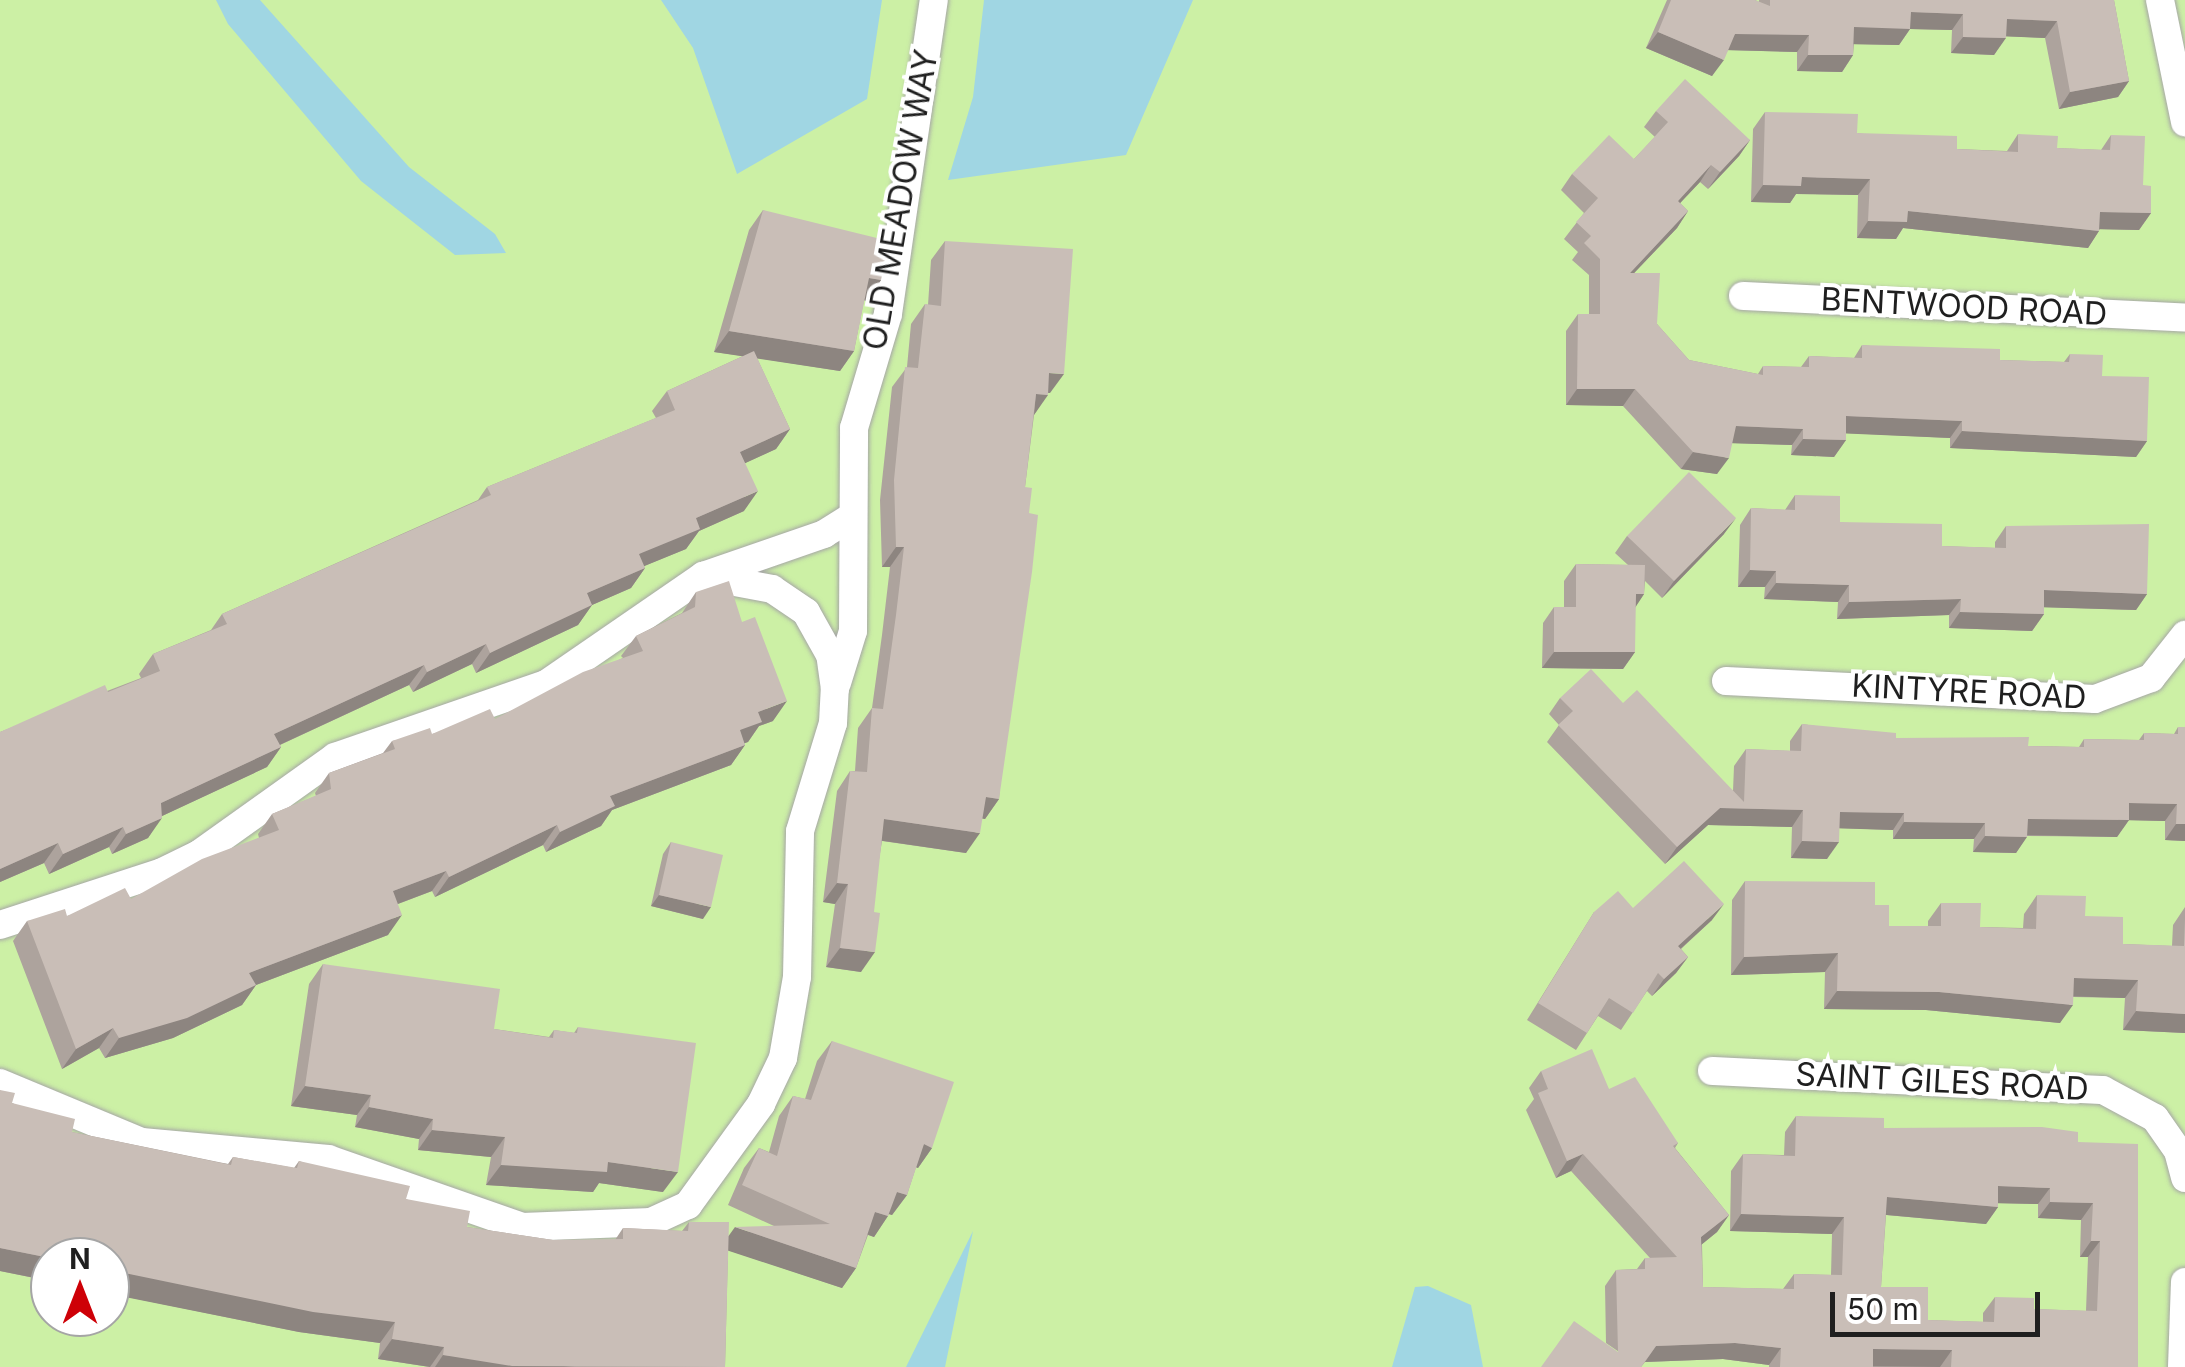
<!DOCTYPE html>
<html>
<head>
<meta charset="utf-8">
<style>
	body { margin:0 }
	#map { position:relative; width:2185px; height:1367px; overflow:hidden; background:#f1ece4; font-family:Inter,sans-serif }
	div>[style] { position:absolute }
	.grass>* { inset:0; background:#ccf0a5 }
	.water>* { inset:0; background:#a0d6e3 }
	.roads { filter:drop-shadow(0 0 2px #a6a6a6) drop-shadow(0 0 2px #a6a6a6) }
	.minor>* { height:28px; margin:-14px; padding:0 14px; transform-origin:14px; border-radius:14px; background:#fff }
	.wall>* { inset:0; background:#ada39d }
	.shaded-wall>* { inset:0; background:#8d8580 }
	.building>* { inset:0; background:#c9beb7 }
	span { translate:-50% -50%; white-space:nowrap; text-align:center; line-height:1.15; -webkit-text-stroke:8px #fff; paint-order:stroke }
	.street-label { font-size:32px; color:#1f1f1f }
	.north { position:absolute; left:30px; top:1237px; width:100px; height:100px; box-sizing:border-box; background:#fff; border:2px solid #a5a5a5; border-radius:50%; rotate:0deg; font-size:28px; font-weight:700; line-height:40px; text-align:center; color:#1f1f1f }
	.north::after { content:''; display:block; margin:auto; width:35px; height:45px; background:#ce0007; clip-path:polygon(50% 0,100% 100%,50% 72%,0 100%) }
	.scale { position:absolute; left:1830px; top:1292px; width:210px; height:45px; box-sizing:border-box; border:5px solid #1f1f1f; border-top:0; padding-left:12px; font-size:30px; line-height:35px; white-space:nowrap; color:#1f1f1f; -webkit-text-stroke:8px #fff; paint-order:stroke }
</style>
</head>
<body>
<div id="map">
	<div class="grass">
		<div style="clip-path:polygon(evenodd,0 0,2185px 0,2185px 1367px,0 1367px,0 0,50px 1257px,110px 1257px,110px 1317px,50px 1317px,50px 1257px)"></div>
	</div>
	<div class="water">
		<div style="clip-path:polygon(216px 0,260px 0,409px 167px,495px 234px,506px 253px,455px 255px,361px 181px,228px 24px)"></div>
		<div style="clip-path:polygon(661px 0,882px 0,867px 99px,737px 174px,693px 48px)"></div>
		<div style="clip-path:polygon(984px 0,1193px 0,1126px 155px,948px 180px,973px 97px)"></div>
		<div style="clip-path:polygon(973px 1231px,945px 1367px,906px 1367px)"></div>
		<div style="clip-path:polygon(1428px 1286px,1471px 1305px,1483px 1367px,1392px 1367px,1415px 1287px)"></div>
	</div>
	<div class="roads">
		<div class="minor">
			<div style="left:2160px;top:0;width:125px;rotate:78.4deg"></div>
			<div style="left:1743px;top:296px;width:443px;rotate:2.8deg"></div>
			<div style="left:1726px;top:681px;width:369px;rotate:2.8deg"></div>
			<div style="left:2095px;top:699px;width:60px;rotate:-20.6deg"></div>
			<div style="left:2151px;top:678px;width:55px;rotate:-51.7deg"></div>
			<div style="left:837px;top:683px;width:54px;rotate:-72.9deg"></div>
			<div style="left:853px;top:631px;width:203px;rotate:-89.7deg"></div>
			<div style="left:854px;top:428px;width:119px;rotate:-73.4deg"></div>
			<div style="left:888px;top:314px;width:317px;rotate:-81.7deg"></div>
			<div style="left:0;top:925px;width:170px;rotate:-18.1deg"></div>
			<div style="left:162px;top:872px;width:41px;rotate:-25.9deg"></div>
			<div style="left:199px;top:854px;width:167px;rotate:-35.5deg"></div>
			<div style="left:335px;top:757px;width:223px;rotate:-19.1deg"></div>
			<div style="left:546px;top:684px;width:191px;rotate:-34.5deg"></div>
			<div style="left:703px;top:576px;width:128px;rotate:-19.1deg"></div>
			<div style="left:824px;top:534px;width:31px;rotate:-32deg"></div>
			<div style="left:1712px;top:1071px;width:391px;rotate:2.8deg"></div>
			<div style="left:2103px;top:1090px;width:59px;rotate:28.3deg"></div>
			<div style="left:2155px;top:1118px;width:40px;rotate:55.1deg"></div>
			<div style="left:2178px;top:1151px;width:28px;rotate:75deg"></div>
			<div style="left:0;top:1083px;width:154px;rotate:22.6deg"></div>
			<div style="left:142px;top:1142px;width:187px;rotate:5.2deg"></div>
			<div style="left:328px;top:1159px;width:206px;rotate:19.3deg"></div>
			<div style="left:522px;top:1227px;width:129px;rotate:-2.2deg"></div>
			<div style="left:651px;top:1222px;width:41px;rotate:-24.7deg"></div>
			<div style="left:688px;top:1205px;width:125px;rotate:-54.1deg"></div>
			<div style="left:761px;top:1104px;width:51px;rotate:-64.4deg"></div>
			<div style="left:783px;top:1058px;width:82px;rotate:-80.2deg"></div>
			<div style="left:797px;top:977px;width:146px;rotate:-88.8deg"></div>
			<div style="left:800px;top:831px;width:113px;rotate:-73deg"></div>
			<div style="left:833px;top:723px;width:34px;rotate:-87deg"></div>
			<div style="left:835px;top:689px;width:34px;rotate:-98deg"></div>
			<div style="left:830px;top:655px;width:49px;rotate:-119.2deg"></div>
			<div style="left:806px;top:612px;width:41px;rotate:-145.9deg"></div>
			<div style="left:772px;top:589px;width:70px;rotate:-169.3deg"></div>
			<div style="left:2182px;top:1367px;width:85px;rotate:-88deg"></div>
		</div>
	</div>
	<div class="wall">
		<div style="clip-path:polygon(1667px 0,1755px 0,1759px 2px,1759px 0,2114px 0,2129px 81px,2118px 97px,2059px 109px,2045px 38px,2006px 36px,1994px 55px,1951px 53px,1952px 30px,1910px 29px,1899px 45px,1854px 44px,1853px 55px,1842px 72px,1797px 71px,1797px 52px,1728px 50px,1712px 76px,1646px 48px)"></div>
		<div style="clip-path:polygon(1656px 111px,1750px 140px,1739px 156px,1708px 189px,1700px 182px,1680px 203px,1688px 211px,1677px 228px,1634px 273px,1657px 324px,1689px 360px,1758px 374px,1763px 366px,1801px 367px,1809px 356px,1854px 358px,1862px 345px,2000px 360px,2064px 362px,2070px 354px,2102px 376px,2147px 441px,2136px 457px,1950px 448px,1950px 438px,1846px 433px,1846px 440px,1834px 457px,1791px 455px,1792px 445px,1732px 443px,1717px 474px,1681px 469px,1623px 406px,1566px 405px,1566px 331px,1578px 314px,1589px 314px,1589px 275px,1572px 260px,1578px 252px,1564px 239px,1584px 213px,1561px 190px,1572px 174px,1634px 159px,1655px 137px,1644px 127px)"></div>
		<div style="clip-path:polygon(1765px 112px,1857px 133px,1957px 149px,2007px 151px,2018px 134px,2057px 148px,2101px 150px,2111px 135px,2143px 185px,2151px 213px,2139px 230px,2100px 229px,2088px 248px,1903px 228px,1896px 239px,1857px 238px,1858px 195px,1796px 194px,1790px 203px,1751px 202px,1753px 129px)"></div>
		<div style="clip-path:polygon(763px 210px,881px 280px,867px 301px,864px 300px,854px 351px,840px 371px,757px 358px,790px 429px,776px 449px,745px 463px,744px 511px,699px 531px,686px 549px,644px 566px,645px 568px,631px 588px,592px 605px,578px 625px,476px 673px,472px 664px,413px 692px,409px 685px,280px 745px,281px 747px,267px 767px,162px 816px,148px 838px,112px 854px,109px 847px,49px 874px,44px 863px,0 882px,0 732px,141px 678px,139px 674px,153px 654px,211px 630px,222px 614px,478px 500px,487px 487px,656px 418px,652px 411px,667px 391px,743px 356px,714px 352px,749px 230px)"></div>
		<div style="clip-path:polygon(945px 241px,1050px 393px,1048px 393px,1034px 415px,1025px 487px,999px 799px,985px 819px,982px 818px,966px 853px,882px 841px,861px 972px,826px 967px,835px 904px,823px 902px,837px 791px,850px 771px,855px 771px,858px 728px,872px 708px,882px 635px,890px 567px,882px 567px,880px 500px,892px 387px,907px 367px,911px 324px,925px 304px,928px 305px,931px 260px)"></div>
		<div style="clip-path:polygon(1795px 495px,1840px 522px,1942px 546px,1995px 548px,1995px 542px,2006px 526px,2147px 594px,2136px 610px,2044px 607px,2044px 614px,2032px 631px,1949px 628px,1949px 615px,1837px 619px,1838px 602px,1764px 599px,1765px 587px,1738px 587px,1740px 525px,1751px 508px,1785px 510px)"></div>
		<div style="clip-path:polygon(1724px 534px,1662px 598px,1645px 581px,1644px 594px,1635px 607px,1635px 652px,1623px 669px,1542px 668px,1543px 623px,1554px 607px,1564px 607px,1564px 581px,1576px 564px,1628px 565px,1615px 553px,1627px 536px)"></div>
		<div style="clip-path:polygon(696px 592px,773px 721px,759px 726px,748px 742px,744px 743px,745px 745px,731px 765px,612px 810px,601px 826px,546px 852px,543px 845px,435px 897px,432px 891px,398px 904px,388px 935px,256px 985px,242px 1005px,173px 1038px,105px 1058px,99px 1048px,62px 1069px,13px 941px,27px 921px,67px 916px,131px 899px,259px 838px,258px 834px,272px 814px,316px 796px,315px 793px,329px 773px,383px 753px,392px 741px,432px 734px,495px 719px,623px 658px,621px 656px,636px 636px,682px 613px)"></div>
		<div style="clip-path:polygon(1560px 698px,1623px 703px,1733px 791px,1734px 766px,1746px 749px,1790px 751px,1790px 741px,1802px 724px,1896px 738px,2028px 746px,2079px 747px,2084px 739px,2139px 740px,2144px 733px,2174px 734px,2178px 727px,2185px 727px,2185px 841px,2165px 840px,2165px 821px,2129px 820px,2117px 837px,2027px 836px,2016px 853px,1973px 852px,1974px 839px,1893px 839px,1893px 830px,1839px 828px,1827px 859px,1791px 858px,1792px 827px,1708px 825px,1665px 864px,1547px 742px,1559px 725px,1549px 714px)"></div>
		<div style="clip-path:polygon(671px 842px,703px 919px,651px 906px,663px 854px)"></div>
		<div style="clip-path:polygon(1745px 881px,1875px 905px,1889px 926px,1928px 926px,1928px 921px,1941px 903px,1980px 927px,2023px 928px,2024px 914px,2037px 895px,2085px 916px,2123px 944px,2172px 946px,2173px 925px,2185px 907px,2185px 1033px,2123px 1030px,2125px 998px,2073px 997px,2060px 1023px,1926px 1010px,1824px 1009px,1825px 972px,1731px 975px,1732px 900px)"></div>
		<div style="clip-path:polygon(1633px 908px,1712px 920px,1681px 949px,1688px 957px,1676px 973px,1652px 996px,1647px 991px,1621px 1030px,1598px 1016px,1576px 1050px,1527px 1020px,1594px 912px)"></div>
		<div style="clip-path:polygon(323px 964px,494px 1029px,549px 1037px,554px 1030px,574px 1033px,578px 1027px,663px 1192px,599px 1183px,593px 1192px,486px 1185px,491px 1157px,418px 1150px,419px 1139px,355px 1127px,357px 1115px,291px 1106px,309px 984px)"></div>
		<div style="clip-path:polygon(832px 1041px,932px 1148px,918px 1168px,916px 1167px,907px 1195px,892px 1215px,889px 1214px,874px 1237px,868px 1235px,856px 1268px,842px 1288px,728px 1250px,725px 1367px,430px 1367px,378px 1359px,380px 1343px,299px 1332px,0 1271px,0 1090px,12px 1103px,72px 1132px,228px 1164px,233px 1157px,294px 1168px,299px 1161px,406px 1199px,467px 1227px,553px 1240px,615px 1240px,623px 1228px,682px 1231px,689px 1222px,728px 1236px,774px 1226px,728px 1205px,744px 1168px,759px 1148px,769px 1152px,779px 1116px,793px 1096px,805px 1099px,817px 1061px)"></div>
		<div style="clip-path:polygon(evenodd,1541px 1071px,1609px 1089px,1678px 1143px,1675px 1148px,1729px 1215px,1717px 1232px,1702px 1244px,1703px 1287px,1783px 1289px,1794px 1274px,1831px 1275px,1832px 1234px,1730px 1231px,1731px 1171px,1743px 1154px,1784px 1155px,1785px 1132px,1796px 1116px,1884px 1128px,2078px 1142px,2138px 1367px,1769px 1367px,1769px 1365px,1723px 1359px,1645px 1362px,1641px 1367px,1606px 1343px,1605px 1286px,1616px 1270px,1637px 1269px,1645px 1258px,1650px 1258px,1571px 1171px,1556px 1178px,1526px 1110px,1534px 1099px,1529px 1088px,1541px 1071px,1998px 1203px,2038px 1204px,2038px 1218px,2081px 1220px,2080px 1257px,2088px 1257px,2086px 1311px,2034px 1309px,1995px 1297px,1983px 1313px,1983px 1322px,1928px 1320px,1881px 1287px,1886px 1215px,1986px 1224px,1998px 1207px,1998px 1203px)"></div>
	</div>
	<div class="shaded-wall">
		<div style="clip-path:polygon(1911px 12px,1963px 14px,1952px 30px,1910px 29px,1899px 45px,1842px 44px,1854px 27px)"></div>
		<div style="clip-path:polygon(2007px 19px,2057px 21px,2045px 38px,1995px 36px)"></div>
		<div style="clip-path:polygon(1658px 32px,1724px 60px,1712px 76px,1646px 48px)"></div>
		<div style="clip-path:polygon(1735px 34px,1809px 35px,1797px 52px,1723px 50px)"></div>
		<div style="clip-path:polygon(1963px 37px,2006px 38px,1994px 55px,1951px 53px)"></div>
		<div style="clip-path:polygon(1808px 55px,1853px 55px,1842px 72px,1797px 71px)"></div>
		<div style="clip-path:polygon(2129px 81px,2118px 97px,2059px 109px,2070px 92px)"></div>
		<div style="clip-path:polygon(1750px 140px,1739px 156px,1708px 189px,1720px 172px)"></div>
		<div style="clip-path:polygon(1711px 165px,1700px 182px,1666px 218px,1678px 201px)"></div>
		<div style="clip-path:polygon(1802px 177px,1870px 179px,1858px 195px,1796px 194px,1790px 203px,1751px 202px,1763px 185px)"></div>
		<div style="clip-path:polygon(1688px 211px,1677px 228px,1618px 290px,1630px 273px)"></div>
		<div style="clip-path:polygon(1908px 211px,2099px 231px,2088px 248px,1903px 228px,1896px 239px,1857px 238px,1868px 221px)"></div>
		<div style="clip-path:polygon(2100px 212px,2151px 213px,2139px 230px,2089px 229px)"></div>
		<div style="clip-path:polygon(869px 278px,881px 280px,867px 301px,855px 298px)"></div>
		<div style="clip-path:polygon(729px 331px,854px 351px,840px 371px,714px 352px)"></div>
		<div style="clip-path:polygon(1049px 373px,1064px 374px,1050px 393px,1035px 392px)"></div>
		<div style="clip-path:polygon(1577px 389px,1635px 389px,1623px 406px,1566px 405px)"></div>
		<div style="clip-path:polygon(1036px 394px,1048px 395px,1034px 415px)"></div>
		<div style="clip-path:polygon(1846px 416px,1962px 421px,1950px 438px,1835px 433px)"></div>
		<div style="clip-path:polygon(1736px 426px,1803px 429px,1792px 445px,1725px 443px)"></div>
		<div style="clip-path:polygon(790px 429px,776px 449px,726px 472px,740px 452px)"></div>
		<div style="clip-path:polygon(1962px 431px,2147px 441px,2136px 457px,1950px 448px)"></div>
		<div style="clip-path:polygon(1803px 439px,1846px 440px,1834px 457px,1791px 455px)"></div>
		<div style="clip-path:polygon(1693px 452px,1729px 458px,1717px 474px,1681px 469px)"></div>
		<div style="clip-path:polygon(758px 491px,744px 511px,699px 531px,686px 549px,625px 574px,639px 554px,696px 518px)"></div>
		<div style="clip-path:polygon(1736px 518px,1724px 534px,1662px 598px,1674px 581px)"></div>
		<div style="clip-path:polygon(896px 547px,904px 547px,890px 567px,882px 567px)"></div>
		<div style="clip-path:polygon(645px 568px,631px 588px,592px 605px,578px 625px,476px 673px,490px 653px,587px 593px)"></div>
		<div style="clip-path:polygon(1750px 570px,1776px 571px,1765px 587px,1738px 587px)"></div>
		<div style="clip-path:polygon(1776px 583px,1849px 585px,1838px 602px,1764px 599px)"></div>
		<div style="clip-path:polygon(2044px 590px,2147px 594px,2136px 610px,2033px 607px)"></div>
		<div style="clip-path:polygon(1636px 594px,1644px 594px,1633px 611px)"></div>
		<div style="clip-path:polygon(1961px 599px,1949px 615px,1837px 619px,1849px 602px)"></div>
		<div style="clip-path:polygon(1960px 612px,2044px 614px,2032px 631px,1949px 628px)"></div>
		<div style="clip-path:polygon(486px 644px,472px 664px,413px 692px,427px 672px)"></div>
		<div style="clip-path:polygon(1554px 652px,1635px 652px,1623px 669px,1542px 668px)"></div>
		<div style="clip-path:polygon(424px 665px,409px 685px,260px 754px,274px 734px)"></div>
		<div style="clip-path:polygon(787px 701px,773px 721px,759px 726px,748px 742px,726px 750px,740px 730px,758px 712px)"></div>
		<div style="clip-path:polygon(745px 745px,731px 765px,612px 810px,601px 826px,546px 852px,560px 832px,610px 796px)"></div>
		<div style="clip-path:polygon(281px 747px,267px 767px,147px 823px,161px 803px)"></div>
		<div style="clip-path:polygon(986px 797px,999px 799px,985px 819px,972px 817px)"></div>
		<div style="clip-path:polygon(2129px 803px,2177px 804px,2165px 821px,2118px 820px)"></div>
		<div style="clip-path:polygon(1720px 808px,1803px 810px,1792px 827px,1708px 825px,1665px 864px,1677px 847px)"></div>
		<div style="clip-path:polygon(1840px 812px,1904px 813px,1893px 830px,1828px 828px)"></div>
		<div style="clip-path:polygon(162px 818px,148px 838px,112px 854px,126px 834px)"></div>
		<div style="clip-path:polygon(884px 819px,980px 833px,966px 853px,870px 839px)"></div>
		<div style="clip-path:polygon(2028px 819px,2129px 820px,2117px 837px,2016px 835px)"></div>
		<div style="clip-path:polygon(1904px 822px,1985px 823px,1974px 839px,1893px 839px)"></div>
		<div style="clip-path:polygon(2176px 824px,2185px 824px,2185px 841px,2165px 840px)"></div>
		<div style="clip-path:polygon(557px 825px,543px 845px,435px 897px,449px 877px)"></div>
		<div style="clip-path:polygon(123px 827px,109px 847px,49px 874px,63px 854px)"></div>
		<div style="clip-path:polygon(1985px 836px,2027px 837px,2016px 853px,1973px 852px)"></div>
		<div style="clip-path:polygon(1802px 841px,1839px 842px,1827px 859px,1791px 858px)"></div>
		<div style="clip-path:polygon(58px 843px,44px 863px,0 882px,0 869px)"></div>
		<div style="clip-path:polygon(446px 871px,432px 891px,379px 911px,393px 891px)"></div>
		<div style="clip-path:polygon(837px 883px,848px 884px,835px 904px,823px 902px)"></div>
		<div style="clip-path:polygon(659px 895px,711px 907px,703px 919px,651px 906px)"></div>
		<div style="clip-path:polygon(1724px 904px,1712px 920px,1666px 962px,1678px 946px)"></div>
		<div style="clip-path:polygon(402px 915px,388px 935px,256px 985px,242px 1005px,173px 1038px,105px 1058px,119px 1038px,249px 973px)"></div>
		<div style="clip-path:polygon(840px 948px,875px 952px,861px 972px,826px 967px)"></div>
		<div style="clip-path:polygon(1838px 953px,1825px 972px,1731px 975px,1744px 957px)"></div>
		<div style="clip-path:polygon(1688px 957px,1676px 973px,1652px 996px,1664px 979px)"></div>
		<div style="clip-path:polygon(2074px 978px,2138px 980px,2125px 998px,2061px 996px)"></div>
		<div style="clip-path:polygon(1837px 991px,1939px 992px,2073px 1005px,2060px 1023px,1926px 1010px,1824px 1009px)"></div>
		<div style="clip-path:polygon(2136px 1011px,2185px 1014px,2185px 1033px,2123px 1030px)"></div>
		<div style="clip-path:polygon(113px 1028px,99px 1048px,62px 1069px,76px 1049px)"></div>
		<div style="clip-path:polygon(305px 1086px,371px 1095px,357px 1115px,291px 1106px)"></div>
		<div style="clip-path:polygon(369px 1107px,433px 1119px,419px 1139px,355px 1127px)"></div>
		<div style="clip-path:polygon(432px 1130px,505px 1137px,491px 1157px,418px 1150px)"></div>
		<div style="clip-path:polygon(924px 1144px,932px 1148px,918px 1168px,910px 1165px)"></div>
		<div style="clip-path:polygon(1583px 1154px,1571px 1171px,1556px 1178px,1567px 1161px)"></div>
		<div style="clip-path:polygon(608px 1162px,678px 1172px,663px 1192px,599px 1183px,593px 1192px,486px 1185px,501px 1165px)"></div>
		<div style="clip-path:polygon(1998px 1186px,2050px 1188px,2038px 1204px,1987px 1203px)"></div>
		<div style="clip-path:polygon(897px 1192px,907px 1195px,892px 1215px,882px 1212px)"></div>
		<div style="clip-path:polygon(1887px 1197px,1998px 1207px,1986px 1224px,1876px 1214px)"></div>
		<div style="clip-path:polygon(2050px 1202px,2093px 1203px,2081px 1220px,2038px 1218px)"></div>
		<div style="clip-path:polygon(875px 1212px,888px 1216px,874px 1237px,861px 1232px)"></div>
		<div style="clip-path:polygon(1741px 1214px,1844px 1217px,1832px 1234px,1730px 1231px)"></div>
		<div style="clip-path:polygon(1729px 1215px,1717px 1232px,1690px 1254px,1701px 1237px)"></div>
		<div style="clip-path:polygon(735px 1227px,856px 1268px,842px 1288px,720px 1248px)"></div>
		<div style="clip-path:polygon(2091px 1241px,2100px 1241px,2088px 1257px,2080px 1257px)"></div>
		<div style="clip-path:polygon(0 1248px,50px 1258px,50px 1281px,0 1271px)"></div>
		<div style="clip-path:polygon(110px 1270px,395px 1322px,380px 1343px,299px 1332px,110px 1294px)"></div>
		<div style="clip-path:polygon(392px 1339px,444px 1347px,430px 1367px,378px 1359px)"></div>
		<div style="clip-path:polygon(1735px 1343px,1781px 1348px,1769px 1365px,1723px 1359px,1645px 1362px,1656px 1346px)"></div>
		<div style="clip-path:polygon(1873px 1349px,1952px 1350px,1940px 1367px,1862px 1366px)"></div>
		<div style="clip-path:polygon(443px 1355px,575px 1367px,435px 1367px)"></div>
	</div>
	<div class="building">
		<div style="clip-path:polygon(1671px 0,1755px 0,1770px 6px,1770px 0,2114px 0,2129px 81px,2070px 92px,2057px 21px,2007px 19px,2006px 38px,1963px 37px,1963px 14px,1911px 12px,1910px 29px,1854px 27px,1853px 55px,1808px 55px,1809px 35px,1735px 34px,1724px 60px,1658px 32px)"></div>
		<div style="clip-path:polygon(1685px 79px,1750px 140px,1720px 172px,1711px 165px,1678px 201px,1688px 211px,1630px 273px,1660px 273px,1657px 324px,1689px 360px,1763px 375px,1763px 366px,1809px 367px,1809px 356px,1862px 358px,1862px 345px,2000px 349px,2000px 360px,2069px 362px,2070px 354px,2103px 355px,2102px 376px,2149px 377px,2147px 441px,1962px 431px,1962px 421px,1846px 416px,1846px 440px,1803px 439px,1803px 429px,1736px 426px,1729px 458px,1693px 452px,1635px 389px,1577px 389px,1578px 314px,1600px 314px,1600px 259px,1584px 243px,1591px 236px,1576px 222px,1598px 198px,1572px 174px,1609px 135px,1634px 159px,1668px 122px,1656px 111px)"></div>
		<div style="clip-path:polygon(1765px 112px,1858px 114px,1857px 133px,1957px 136px,1957px 149px,2018px 152px,2018px 134px,2058px 136px,2057px 148px,2110px 150px,2111px 135px,2145px 136px,2143px 185px,2151px 186px,2151px 213px,2100px 212px,2099px 231px,1908px 211px,1907px 222px,1868px 221px,1870px 179px,1802px 177px,1801px 186px,1763px 185px)"></div>
		<div style="clip-path:polygon(763px 210px,889px 241px,881px 280px,869px 278px,854px 351px,729px 331px)"></div>
		<div style="clip-path:polygon(945px 241px,1073px 249px,1064px 374px,1049px 373px,1048px 395px,1036px 394px,1025px 487px,1032px 488px,1029px 513px,1038px 515px,1032px 572px,999px 799px,986px 797px,980px 833px,884px 819px,874px 912px,880px 913px,875px 952px,840px 948px,848px 884px,837px 883px,850px 771px,867px 772px,872px 708px,883px 709px,896px 615px,904px 547px,896px 547px,894px 480px,905px 367px,918px 368px,925px 304px,941px 306px)"></div>
		<div style="clip-path:polygon(754px 351px,790px 429px,740px 452px,758px 491px,696px 518px,700px 529px,639px 554px,645px 568px,587px 593px,592px 605px,490px 653px,486px 644px,427px 672px,424px 665px,274px 734px,281px 747px,161px 803px,162px 818px,126px 834px,123px 827px,63px 854px,58px 843px,0 869px,0 732px,105px 685px,108px 692px,160px 671px,153px 654px,227px 624px,222px 614px,491px 495px,487px 487px,675px 410px,667px 391px)"></div>
		<div style="clip-path:polygon(1689px 472px,1736px 518px,1674px 581px,1627px 536px)"></div>
		<div style="clip-path:polygon(1795px 495px,1840px 496px,1840px 522px,1942px 524px,1942px 546px,2006px 548px,2006px 526px,2149px 524px,2147px 594px,2044px 590px,2044px 614px,1960px 612px,1961px 599px,1849px 602px,1849px 585px,1776px 583px,1776px 571px,1750px 570px,1751px 508px,1795px 510px)"></div>
		<div style="clip-path:polygon(1576px 564px,1645px 565px,1644px 594px,1636px 594px,1635px 652px,1554px 652px,1554px 607px,1576px 607px)"></div>
		<div style="clip-path:polygon(729px 581px,742px 622px,755px 617px,787px 701px,758px 712px,762px 722px,740px 730px,745px 745px,610px 796px,615px 806px,560px 832px,557px 825px,449px 877px,446px 871px,393px 891px,402px 915px,249px 973px,256px 985px,187px 1018px,119px 1038px,113px 1028px,76px 1049px,27px 921px,65px 909px,67px 916px,125px 888px,131px 899px,202px 859px,279px 830px,272px 814px,331px 789px,329px 773px,395px 749px,392px 741px,430px 728px,432px 734px,490px 709px,495px 719px,583px 672px,643px 651px,636px 636px,695px 607px,696px 592px)"></div>
		<div style="clip-path:polygon(1591px 669px,1623px 703px,1637px 690px,1744px 802px,1746px 749px,1801px 751px,1802px 724px,1896px 733px,1896px 738px,2029px 737px,2028px 746px,2084px 747px,2084px 739px,2144px 740px,2144px 733px,2178px 734px,2178px 727px,2185px 727px,2185px 824px,2176px 824px,2177px 804px,2129px 803px,2129px 820px,2028px 819px,2027px 837px,1985px 836px,1985px 823px,1904px 822px,1904px 813px,1840px 812px,1839px 842px,1802px 841px,1803px 810px,1720px 808px,1677px 847px,1558px 725px,1573px 711px,1560px 698px)"></div>
		<div style="clip-path:polygon(671px 842px,723px 855px,711px 907px,659px 895px)"></div>
		<div style="clip-path:polygon(1684px 861px,1724px 904px,1678px 946px,1688px 957px,1664px 979px,1658px 973px,1633px 1013px,1609px 998px,1587px 1033px,1538px 1003px,1594px 912px,1618px 891px,1633px 908px)"></div>
		<div style="clip-path:polygon(1745px 881px,1875px 882px,1875px 905px,1889px 905px,1889px 926px,1941px 926px,1941px 903px,1981px 903px,1980px 927px,2036px 929px,2037px 895px,2086px 896px,2085px 916px,2123px 917px,2123px 944px,2184px 946px,2185px 919px,2185px 1014px,2136px 1011px,2138px 980px,2074px 978px,2073px 1005px,1939px 992px,1837px 991px,1838px 953px,1744px 957px)"></div>
		<div style="clip-path:polygon(323px 964px,500px 989px,494px 1029px,553px 1038px,554px 1030px,577px 1033px,578px 1027px,696px 1043px,678px 1172px,608px 1162px,607px 1172px,501px 1165px,505px 1137px,432px 1130px,433px 1119px,369px 1107px,371px 1095px,305px 1086px)"></div>
		<div style="clip-path:polygon(832px 1041px,954px 1082px,932px 1148px,924px 1144px,907px 1195px,897px 1192px,888px 1216px,875px 1212px,856px 1268px,735px 1227px,830px 1224px,742px 1185px,759px 1148px,777px 1156px,793px 1096px,811px 1100px)"></div>
		<div style="clip-path:polygon(evenodd,1592px 1049px,1609px 1089px,1635px 1077px,1678px 1143px,1673px 1146px,1729px 1215px,1701px 1237px,1703px 1287px,1794px 1289px,1794px 1274px,1842px 1275px,1844px 1217px,1741px 1214px,1743px 1154px,1795px 1156px,1796px 1116px,1884px 1118px,1884px 1128px,2042px 1127px,2078px 1132px,2078px 1142px,2138px 1144px,2138px 1367px,1951px 1367px,1952px 1350px,1873px 1349px,1873px 1367px,1780px 1367px,1781px 1348px,1735px 1343px,1656px 1346px,1641px 1367px,1541px 1367px,1574px 1321px,1618px 1352px,1616px 1270px,1645px 1269px,1645px 1258px,1677px 1257px,1583px 1154px,1567px 1161px,1538px 1093px,1548px 1089px,1541px 1071px,1592px 1049px,1998px 1186px,2050px 1188px,2050px 1202px,2093px 1203px,2091px 1241px,2100px 1241px,2097px 1311px,2034px 1309px,2034px 1298px,1995px 1297px,1994px 1322px,1928px 1320px,1928px 1287px,1881px 1287px,1887px 1197px,1998px 1207px,1998px 1186px)"></div>
		<div style="clip-path:polygon(0 1090px,15px 1093px,12px 1103px,75px 1119px,72px 1132px,231px 1165px,233px 1157px,297px 1168px,299px 1161px,410px 1186px,406px 1199px,470px 1211px,467px 1227px,553px 1240px,623px 1239px,623px 1228px,688px 1231px,689px 1222px,729px 1222px,725px 1367px,512px 1366px,443px 1355px,444px 1347px,392px 1339px,395px 1322px,313px 1312px,110px 1270px,110px 1257px,50px 1258px,0 1248px)"></div>
	</div>
	<div class="street-label">
		<span style="left:901px;top:200px;rotate:-80deg">OLD MEADOW WAY</span>
		<span style="left:1964px;top:307px;rotate:3deg">BENTWOOD ROAD</span>
		<span style="left:1969px;top:692px;rotate:3deg">KINTYRE ROAD</span>
		<span style="left:1942px;top:1082px;rotate:3deg">SAINT GILES ROAD</span>
	</div>
	<div class="north">N</div>
	<div class="scale">50 m</div>
</div>
</body>
</html>
